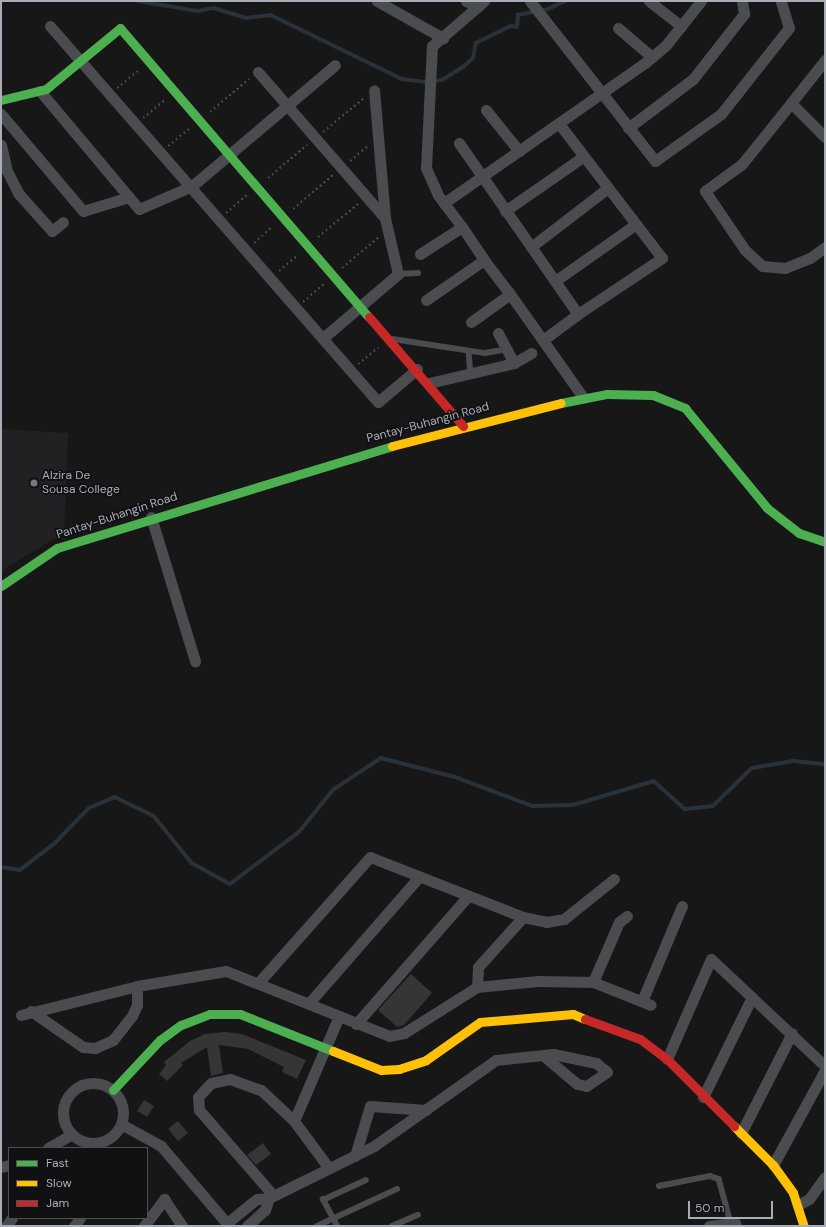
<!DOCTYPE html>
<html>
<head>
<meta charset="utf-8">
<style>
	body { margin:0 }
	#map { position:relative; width:826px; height:1227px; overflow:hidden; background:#171717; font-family:"DM Sans",sans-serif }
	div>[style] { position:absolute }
	.built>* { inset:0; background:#212123 }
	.stream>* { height:3.5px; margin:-1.75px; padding:0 1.75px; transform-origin:1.75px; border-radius:1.75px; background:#2a3239 }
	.building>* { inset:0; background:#353536 }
	.path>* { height:2px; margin-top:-1px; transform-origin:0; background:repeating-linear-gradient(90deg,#4d4e52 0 2px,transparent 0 5px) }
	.lane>* { height:5.5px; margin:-2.75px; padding:0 2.75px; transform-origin:2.75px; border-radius:2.75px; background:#4b4c50 }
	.street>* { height:11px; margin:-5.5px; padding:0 5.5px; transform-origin:5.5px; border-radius:5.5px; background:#4b4c50 }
	.street>.ring { margin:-5.5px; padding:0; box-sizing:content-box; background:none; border:11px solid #4b4c50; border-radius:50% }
	.fast>* { height:9px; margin:-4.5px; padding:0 4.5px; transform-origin:4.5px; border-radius:4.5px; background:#4caf50 }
	.slow>* { height:9px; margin:-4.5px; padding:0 4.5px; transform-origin:4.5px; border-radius:4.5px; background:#ffc107 }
	.jam>* { height:9px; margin:-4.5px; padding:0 4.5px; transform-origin:4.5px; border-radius:4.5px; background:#c62828 }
	.dots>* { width:11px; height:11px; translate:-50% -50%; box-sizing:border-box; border:2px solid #111113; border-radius:50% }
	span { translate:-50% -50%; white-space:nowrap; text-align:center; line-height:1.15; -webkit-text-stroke:3.5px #111113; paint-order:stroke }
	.street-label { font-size:12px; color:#a8adb8 }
	.poi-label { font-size:12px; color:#a8adb8 }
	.left { translate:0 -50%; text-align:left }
	.frame { position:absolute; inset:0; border:2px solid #a8adb8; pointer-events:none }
	.legend { position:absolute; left:8px; top:1147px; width:140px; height:72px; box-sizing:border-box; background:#111113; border:1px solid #4d4f55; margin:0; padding:5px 7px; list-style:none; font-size:12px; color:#a8adb8 }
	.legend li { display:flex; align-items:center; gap:8px; height:20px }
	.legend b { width:20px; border:1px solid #4d4f55 }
	.scale { position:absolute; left:688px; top:1201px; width:85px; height:18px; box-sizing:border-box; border:2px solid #a8adb8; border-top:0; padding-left:5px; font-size:12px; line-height:14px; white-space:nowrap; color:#a8adb8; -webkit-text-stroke:3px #111113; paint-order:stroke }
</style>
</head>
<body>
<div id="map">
	<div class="built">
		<div style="clip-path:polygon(1px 429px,68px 433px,64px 533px,1px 571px)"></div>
	</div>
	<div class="stream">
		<div style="left:138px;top:1px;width:61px;rotate:9.5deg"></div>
		<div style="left:198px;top:11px;width:16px;rotate:-11deg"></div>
		<div style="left:214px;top:8px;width:34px;rotate:17deg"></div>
		<div style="left:246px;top:18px;width:25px;rotate:-7deg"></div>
		<div style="left:271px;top:15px;width:146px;rotate:26deg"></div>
		<div style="left:402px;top:79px;width:23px;rotate:7deg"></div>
		<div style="left:425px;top:82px;width:17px;rotate:-7deg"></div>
		<div style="left:442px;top:80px;width:25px;rotate:-32deg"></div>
		<div style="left:463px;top:67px;width:13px;rotate:-42deg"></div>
		<div style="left:473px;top:58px;width:15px;rotate:-79deg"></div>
		<div style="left:476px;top:43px;width:39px;rotate:-26deg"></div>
		<div style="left:511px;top:26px;width:6px;rotate:9deg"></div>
		<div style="left:517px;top:27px;width:12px;rotate:-85deg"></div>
		<div style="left:518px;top:15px;width:31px;rotate:-11deg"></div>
		<div style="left:548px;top:9px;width:19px;rotate:-25deg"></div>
		<div style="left:1px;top:867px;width:19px;rotate:9deg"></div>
		<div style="left:20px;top:870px;width:44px;rotate:-37.6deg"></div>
		<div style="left:55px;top:843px;width:49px;rotate:-45.8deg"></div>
		<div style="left:89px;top:808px;width:28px;rotate:-23deg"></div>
		<div style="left:115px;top:797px;width:43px;rotate:26deg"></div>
		<div style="left:154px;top:816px;width:60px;rotate:51deg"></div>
		<div style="left:192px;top:863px;width:43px;rotate:28.9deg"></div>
		<div style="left:230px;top:884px;width:86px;rotate:-37deg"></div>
		<div style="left:299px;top:832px;width:54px;rotate:-51deg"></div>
		<div style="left:333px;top:790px;width:58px;rotate:-33.7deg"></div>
		<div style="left:381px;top:758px;width:76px;rotate:14.4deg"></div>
		<div style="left:455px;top:777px;width:83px;rotate:20.4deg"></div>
		<div style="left:533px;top:806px;width:40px;rotate:-1.4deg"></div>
		<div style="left:573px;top:805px;width:84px;rotate:-16.5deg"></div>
		<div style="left:654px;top:781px;width:42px;rotate:42.1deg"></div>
		<div style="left:685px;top:809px;width:28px;rotate:-6deg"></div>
		<div style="left:713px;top:806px;width:54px;rotate:-44.3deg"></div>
		<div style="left:752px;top:768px;width:43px;rotate:-9.5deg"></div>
		<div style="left:794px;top:761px;width:31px;rotate:6deg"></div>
	</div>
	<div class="building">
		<div style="clip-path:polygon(411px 974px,432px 993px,404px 1025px,397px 1027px,378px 1010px)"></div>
		<div style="clip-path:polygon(225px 1032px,242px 1034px,306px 1060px,297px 1079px,282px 1072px,284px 1067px,248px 1049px,219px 1045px,223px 1073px,211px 1076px,207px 1047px,181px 1063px,183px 1065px,167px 1081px,159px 1074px,166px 1065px,164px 1062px,190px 1041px,205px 1034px)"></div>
		<div style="clip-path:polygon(144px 1100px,154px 1106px,147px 1117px,137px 1111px)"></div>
		<div style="clip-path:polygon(178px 1121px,188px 1133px,178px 1141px,168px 1129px)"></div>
		<div style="clip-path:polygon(263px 1143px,271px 1154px,256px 1165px,247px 1155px)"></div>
	</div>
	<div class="path">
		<div style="left:117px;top:88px;width:27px;rotate:-39deg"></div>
		<div style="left:210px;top:112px;width:51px;rotate:-40.2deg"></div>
		<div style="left:143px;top:118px;width:28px;rotate:-39deg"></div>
		<div style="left:323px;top:132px;width:53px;rotate:-39.7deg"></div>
		<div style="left:168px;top:146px;width:27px;rotate:-39deg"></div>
		<div style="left:350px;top:161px;width:23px;rotate:-40deg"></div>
		<div style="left:268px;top:178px;width:51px;rotate:-40.2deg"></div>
		<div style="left:293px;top:209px;width:54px;rotate:-40.5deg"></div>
		<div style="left:226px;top:213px;width:28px;rotate:-41deg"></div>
		<div style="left:318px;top:237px;width:52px;rotate:-39.5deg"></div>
		<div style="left:254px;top:243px;width:25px;rotate:-42deg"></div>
		<div style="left:342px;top:268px;width:48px;rotate:-40deg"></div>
		<div style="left:279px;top:271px;width:25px;rotate:-40deg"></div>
		<div style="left:303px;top:302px;width:28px;rotate:-41deg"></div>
		<div style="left:358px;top:364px;width:26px;rotate:-39deg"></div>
	</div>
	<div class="lane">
		<div style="left:398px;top:274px;width:20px;rotate:-3deg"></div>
		<div style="left:393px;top:339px;width:93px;rotate:8.7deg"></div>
		<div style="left:485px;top:353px;width:22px;rotate:-10deg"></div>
		<div style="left:469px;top:352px;width:21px;rotate:85deg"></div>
		<div style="left:659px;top:1186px;width:52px;rotate:-11.1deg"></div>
		<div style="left:710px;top:1176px;width:9px;rotate:18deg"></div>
		<div style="left:719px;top:1179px;width:46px;rotate:74.7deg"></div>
		<div style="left:317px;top:1226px;width:88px;rotate:-24.8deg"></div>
		<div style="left:337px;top:1226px;width:30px;rotate:-118deg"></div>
		<div style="left:323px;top:1200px;width:47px;rotate:-24.9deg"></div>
		<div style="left:392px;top:1226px;width:28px;rotate:-23deg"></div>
	</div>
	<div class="street">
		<div style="left:377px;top:1px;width:76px;rotate:29.3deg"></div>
		<div style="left:466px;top:1px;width:13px;rotate:27deg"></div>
		<div style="left:530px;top:1px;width:203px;rotate:52deg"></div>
		<div style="left:655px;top:161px;width:81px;rotate:-35.5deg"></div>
		<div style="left:721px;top:114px;width:110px;rotate:-51.7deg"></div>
		<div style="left:789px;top:28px;width:28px;rotate:-107deg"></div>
		<div style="left:649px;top:1px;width:41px;rotate:38deg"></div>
		<div style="left:50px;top:26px;width:499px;rotate:48.9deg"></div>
		<div style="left:378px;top:402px;width:51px;rotate:-40.2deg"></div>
		<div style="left:618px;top:28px;width:45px;rotate:40.5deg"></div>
		<div style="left:258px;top:72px;width:194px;rotate:49deg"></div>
		<div style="left:40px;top:91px;width:154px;rotate:50deg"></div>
		<div style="left:139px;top:209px;width:58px;rotate:-23.5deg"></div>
		<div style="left:192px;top:186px;width:187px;rotate:-40.2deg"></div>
		<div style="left:791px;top:103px;width:55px;rotate:-51.7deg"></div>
		<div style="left:486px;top:110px;width:53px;rotate:51.2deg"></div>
		<div style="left:1px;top:114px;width:127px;rotate:49.8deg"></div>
		<div style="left:83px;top:211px;width:48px;rotate:-16.9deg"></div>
		<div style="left:628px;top:128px;width:81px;rotate:-37deg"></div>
		<div style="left:693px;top:79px;width:83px;rotate:-51.9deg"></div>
		<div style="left:744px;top:14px;width:13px;rotate:-99deg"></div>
		<div style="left:825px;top:137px;width:48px;rotate:-135deg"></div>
		<div style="left:791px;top:103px;width:78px;rotate:128.8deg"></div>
		<div style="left:742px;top:164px;width:46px;rotate:143.9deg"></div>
		<div style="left:705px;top:191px;width:71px;rotate:55.9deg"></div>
		<div style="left:745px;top:250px;width:23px;rotate:43deg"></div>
		<div style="left:762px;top:266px;width:23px;rotate:5deg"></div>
		<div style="left:785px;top:268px;width:27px;rotate:-22deg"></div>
		<div style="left:810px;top:258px;width:19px;rotate:-36deg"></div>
		<div style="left:459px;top:143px;width:208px;rotate:55.2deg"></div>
		<div style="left:578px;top:314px;width:101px;rotate:-33.7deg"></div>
		<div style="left:662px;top:258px;width:168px;rotate:-127.5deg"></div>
		<div style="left:1px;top:145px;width:27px;rotate:77deg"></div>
		<div style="left:7px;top:171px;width:25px;rotate:63deg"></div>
		<div style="left:18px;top:193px;width:51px;rotate:48.2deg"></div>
		<div style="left:52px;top:231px;width:14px;rotate:-39deg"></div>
		<div style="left:444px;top:203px;width:246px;rotate:-34.9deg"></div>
		<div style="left:646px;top:62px;width:26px;rotate:-40deg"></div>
		<div style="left:666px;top:45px;width:56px;rotate:-51.5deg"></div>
		<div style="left:505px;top:211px;width:96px;rotate:-34.8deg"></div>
		<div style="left:462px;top:227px;width:40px;rotate:56deg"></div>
		<div style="left:531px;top:247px;width:97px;rotate:-37.5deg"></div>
		<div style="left:420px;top:254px;width:50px;rotate:-32.7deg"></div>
		<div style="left:462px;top:227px;width:40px;rotate:-127deg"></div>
		<div style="left:438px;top:195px;width:30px;rotate:-114deg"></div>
		<div style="left:426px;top:168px;width:122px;rotate:-87.2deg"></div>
		<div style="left:432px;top:46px;width:69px;rotate:-40.9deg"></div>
		<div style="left:555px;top:281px;width:99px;rotate:-35.1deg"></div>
		<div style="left:510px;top:294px;width:126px;rotate:54.7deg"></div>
		<div style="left:426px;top:300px;width:70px;rotate:-34.6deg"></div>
		<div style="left:484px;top:260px;width:43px;rotate:52.6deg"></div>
		<div style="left:510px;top:294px;width:48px;rotate:144.3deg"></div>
		<div style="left:498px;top:333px;width:34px;rotate:62deg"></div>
		<div style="left:323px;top:338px;width:99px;rotate:-40.5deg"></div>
		<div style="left:398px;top:274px;width:57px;rotate:-103.1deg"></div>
		<div style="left:385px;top:218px;width:128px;rotate:-94.9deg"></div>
		<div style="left:543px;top:340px;width:44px;rotate:-36.6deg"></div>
		<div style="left:429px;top:383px;width:87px;rotate:-13.2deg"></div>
		<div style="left:514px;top:363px;width:20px;rotate:-30deg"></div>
		<div style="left:151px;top:517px;width:151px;rotate:73deg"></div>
		<div style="left:259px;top:982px;width:167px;rotate:-48.4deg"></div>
		<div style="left:370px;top:857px;width:164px;rotate:21.4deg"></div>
		<div style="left:523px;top:917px;width:24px;rotate:12deg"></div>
		<div style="left:546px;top:922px;width:18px;rotate:-9deg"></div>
		<div style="left:564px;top:919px;width:64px;rotate:-38.7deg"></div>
		<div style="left:593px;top:982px;width:65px;rotate:-66.6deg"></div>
		<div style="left:619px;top:922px;width:10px;rotate:-37deg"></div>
		<div style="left:477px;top:987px;width:20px;rotate:-87deg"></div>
		<div style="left:478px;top:967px;width:67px;rotate:-48deg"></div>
		<div style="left:642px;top:1001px;width:103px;rotate:-67.2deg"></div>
		<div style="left:309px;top:1003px;width:167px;rotate:-48.9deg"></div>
		<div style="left:31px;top:1011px;width:63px;rotate:34.7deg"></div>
		<div style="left:83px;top:1047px;width:12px;rotate:5deg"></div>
		<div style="left:95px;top:1048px;width:20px;rotate:-24deg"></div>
		<div style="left:113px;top:1040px;width:31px;rotate:-52deg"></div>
		<div style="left:132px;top:1016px;width:12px;rotate:-66deg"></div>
		<div style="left:137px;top:1005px;width:19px;rotate:-90deg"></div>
		<div style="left:21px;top:1015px;width:120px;rotate:-14deg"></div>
		<div style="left:137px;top:986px;width:90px;rotate:-9.6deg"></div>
		<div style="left:226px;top:971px;width:175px;rotate:21.7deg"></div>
		<div style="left:389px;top:1036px;width:15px;rotate:-11deg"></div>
		<div style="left:404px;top:1033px;width:86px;rotate:-32.2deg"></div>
		<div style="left:477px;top:987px;width:61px;rotate:-5.6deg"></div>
		<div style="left:538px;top:981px;width:55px;rotate:1deg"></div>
		<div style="left:593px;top:982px;width:62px;rotate:21.6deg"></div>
		<div style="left:356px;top:1024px;width:170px;rotate:-48.8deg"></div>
		<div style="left:667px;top:1059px;width:109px;rotate:-66.3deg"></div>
		<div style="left:711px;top:959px;width:156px;rotate:43.2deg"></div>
		<div class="ring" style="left:63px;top:1083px;width:49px;height:49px"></div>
		<div style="left:703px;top:1097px;width:111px;rotate:-63.9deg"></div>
		<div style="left:294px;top:1121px;width:114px;rotate:-66.8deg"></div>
		<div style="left:121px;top:1124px;width:46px;rotate:28.8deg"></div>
		<div style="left:161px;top:1146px;width:105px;rotate:49.6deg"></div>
		<div style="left:741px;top:1133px;width:112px;rotate:-63deg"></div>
		<div style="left:48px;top:1148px;width:28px;rotate:-30deg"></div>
		<div style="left:355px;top:1156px;width:52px;rotate:-73.3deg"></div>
		<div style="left:370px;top:1106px;width:56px;rotate:4.1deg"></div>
		<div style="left:773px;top:1165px;width:108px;rotate:-61.3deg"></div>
		<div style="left:1px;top:1167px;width:8px;rotate:-14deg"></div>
		<div style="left:273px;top:1195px;width:113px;rotate:-131deg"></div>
		<div style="left:199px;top:1110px;width:13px;rotate:-94deg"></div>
		<div style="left:198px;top:1097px;width:19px;rotate:-47deg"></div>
		<div style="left:211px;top:1083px;width:19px;rotate:-12deg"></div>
		<div style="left:230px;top:1079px;width:33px;rotate:20deg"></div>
		<div style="left:261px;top:1090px;width:45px;rotate:43.2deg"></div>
		<div style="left:294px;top:1121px;width:57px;rotate:53.5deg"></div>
		<div style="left:798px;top:1205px;width:13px;rotate:-29deg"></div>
		<div style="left:809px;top:1199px;width:27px;rotate:-54deg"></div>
		<div style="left:227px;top:1223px;width:38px;rotate:-39deg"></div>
		<div style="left:257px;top:1199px;width:12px;rotate:-5deg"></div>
		<div style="left:269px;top:1198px;width:117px;rotate:-26.3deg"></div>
		<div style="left:374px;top:1146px;width:149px;rotate:-35.2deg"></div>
		<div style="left:496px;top:1060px;width:57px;rotate:-6deg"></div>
		<div style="left:553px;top:1054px;width:44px;rotate:11.8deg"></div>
		<div style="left:596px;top:1063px;width:14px;rotate:39deg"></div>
		<div style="left:607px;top:1072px;width:25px;rotate:146deg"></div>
		<div style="left:586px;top:1086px;width:9px;rotate:-167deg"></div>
		<div style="left:577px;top:1084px;width:43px;rotate:-139.7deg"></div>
		<div style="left:6px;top:1226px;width:10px;rotate:-53deg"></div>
		<div style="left:74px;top:1226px;width:10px;rotate:-53deg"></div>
		<div style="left:144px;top:1226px;width:34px;rotate:-53deg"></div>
		<div style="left:164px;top:1199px;width:32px;rotate:56deg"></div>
		<div style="left:247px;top:1226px;width:24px;rotate:-42deg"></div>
		<div style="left:265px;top:1210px;width:13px;rotate:-72deg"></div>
		<div style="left:709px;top:1226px;width:26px;rotate:-7deg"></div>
		<div style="left:735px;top:1223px;width:3px;rotate:72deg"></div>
	</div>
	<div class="fast">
		<div style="left:1px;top:100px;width:46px;rotate:-13.7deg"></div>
		<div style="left:46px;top:89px;width:96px;rotate:-39.5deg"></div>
		<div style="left:120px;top:28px;width:381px;rotate:49.3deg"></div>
		<div style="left:561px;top:403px;width:47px;rotate:-11.1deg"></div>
		<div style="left:607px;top:394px;width:46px;rotate:1.2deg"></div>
		<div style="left:653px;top:395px;width:35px;rotate:22deg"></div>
		<div style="left:685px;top:408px;width:129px;rotate:50.6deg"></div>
		<div style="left:767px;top:508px;width:41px;rotate:38deg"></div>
		<div style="left:799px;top:533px;width:28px;rotate:19deg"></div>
		<div style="left:1px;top:586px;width:68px;rotate:-34.2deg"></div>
		<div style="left:57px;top:548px;width:350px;rotate:-16.9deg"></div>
		<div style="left:113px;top:1090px;width:69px;rotate:-46.8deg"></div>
		<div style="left:160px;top:1040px;width:26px;rotate:-36deg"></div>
		<div style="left:181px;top:1025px;width:31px;rotate:-21deg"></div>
		<div style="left:210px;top:1014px;width:30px"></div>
		<div style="left:240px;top:1014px;width:100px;rotate:21.7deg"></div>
	</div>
	<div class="slow">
		<div style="left:392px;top:446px;width:174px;rotate:-14.3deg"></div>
		<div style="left:333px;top:1051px;width:52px;rotate:21.6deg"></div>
		<div style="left:381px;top:1070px;width:18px;rotate:-3deg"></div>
		<div style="left:399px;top:1069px;width:28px;rotate:-18deg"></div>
		<div style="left:426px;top:1060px;width:66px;rotate:-35.1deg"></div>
		<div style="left:480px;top:1022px;width:93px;rotate:-4.9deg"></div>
		<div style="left:573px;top:1014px;width:13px;rotate:23deg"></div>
		<div style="left:734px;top:1126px;width:55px;rotate:45deg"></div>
		<div style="left:773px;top:1165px;width:34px;rotate:54deg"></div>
		<div style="left:793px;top:1193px;width:35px;rotate:72deg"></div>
	</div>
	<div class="jam">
		<div style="left:369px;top:317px;width:144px;rotate:49.2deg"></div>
		<div style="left:585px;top:1019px;width:59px;rotate:20deg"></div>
		<div style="left:640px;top:1039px;width:34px;rotate:37deg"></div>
		<div style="left:667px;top:1059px;width:95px;rotate:45deg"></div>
	</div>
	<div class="dots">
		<div style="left:34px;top:483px;background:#757880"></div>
	</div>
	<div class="street-label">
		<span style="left:428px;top:423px;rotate:-15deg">Pantay-Buhangin Road</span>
		<span style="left:117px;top:516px;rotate:-18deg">Pantay-Buhangin Road</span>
	</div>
	<div class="poi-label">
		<span class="left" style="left:42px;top:483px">Alzira De<br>Sousa College</span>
	</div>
	<div class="frame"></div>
	<ul class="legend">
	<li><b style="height:5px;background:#4caf50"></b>Fast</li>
	<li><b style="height:5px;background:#ffc107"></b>Slow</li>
	<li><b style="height:5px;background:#c62828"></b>Jam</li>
	</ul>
	<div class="scale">50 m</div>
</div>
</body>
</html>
